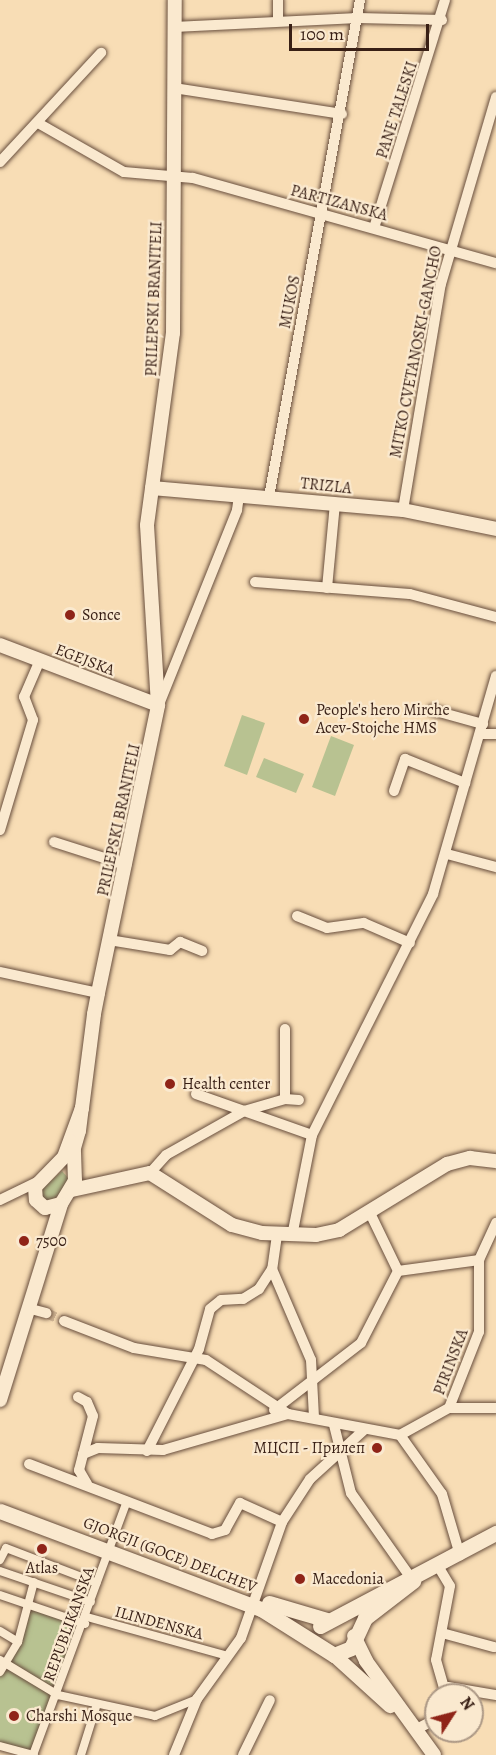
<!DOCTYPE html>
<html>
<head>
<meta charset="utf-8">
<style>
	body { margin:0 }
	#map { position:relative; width:496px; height:1755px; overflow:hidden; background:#f8ddb5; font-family:Alegreya,serif }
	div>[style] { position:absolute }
	.green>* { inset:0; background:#b8c291 }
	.minor-tunnel>* { height:10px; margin-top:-5px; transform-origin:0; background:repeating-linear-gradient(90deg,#d2b795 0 10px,transparent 0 15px) }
	.roads { filter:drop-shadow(0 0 2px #684e3d) drop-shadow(0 0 2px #684e3d) }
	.pedestrian>* { height:8px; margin:-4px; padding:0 4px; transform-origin:4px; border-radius:4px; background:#fae9cf }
	.minor>* { height:10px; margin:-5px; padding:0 5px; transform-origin:5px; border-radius:5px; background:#fae9cf }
	.tertiary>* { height:14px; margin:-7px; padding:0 7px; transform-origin:7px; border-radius:7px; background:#fae9cf }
	.secondary>* { height:15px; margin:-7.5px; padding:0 7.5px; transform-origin:7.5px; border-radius:7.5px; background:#fae9cf }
	.dots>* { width:16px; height:16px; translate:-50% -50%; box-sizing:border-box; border:3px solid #fae9cf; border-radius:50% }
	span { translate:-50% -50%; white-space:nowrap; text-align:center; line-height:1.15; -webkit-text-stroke:4.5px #fae9cf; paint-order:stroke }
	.street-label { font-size:16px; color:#381f15 }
	.poi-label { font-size:16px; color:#381f15 }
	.left { translate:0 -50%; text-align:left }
	.right { translate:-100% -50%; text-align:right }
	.north { position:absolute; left:424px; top:1683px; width:60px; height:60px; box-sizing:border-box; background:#fae9cf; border:2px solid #ac9885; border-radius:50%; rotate:54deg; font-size:16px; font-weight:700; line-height:24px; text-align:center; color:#381f15 }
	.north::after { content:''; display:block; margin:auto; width:21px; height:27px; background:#8f2418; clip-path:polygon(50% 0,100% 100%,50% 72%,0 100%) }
	.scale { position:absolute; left:289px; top:24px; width:140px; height:27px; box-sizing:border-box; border:3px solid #381f15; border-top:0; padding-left:8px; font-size:18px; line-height:21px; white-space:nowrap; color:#381f15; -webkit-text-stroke:4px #fae9cf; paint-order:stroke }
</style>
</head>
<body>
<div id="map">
	<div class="green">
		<div style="clip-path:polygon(242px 715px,265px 723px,247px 775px,224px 766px)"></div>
		<div style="clip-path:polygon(331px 736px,354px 745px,335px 796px,312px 787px)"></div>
		<div style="clip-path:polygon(264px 758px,304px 774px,296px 793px,256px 777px)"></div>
		<div style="clip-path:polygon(62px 1171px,69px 1179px,56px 1198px,46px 1201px,40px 1191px)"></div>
		<div style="clip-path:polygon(29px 1605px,85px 1624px,33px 1755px,0 1746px,0 1672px)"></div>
	</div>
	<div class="minor-tunnel">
		<div style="left:46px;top:1313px;width:20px;rotate:24deg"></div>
	</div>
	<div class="roads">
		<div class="pedestrian">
			<div style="left:0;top:1560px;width:13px;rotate:-63deg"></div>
			<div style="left:6px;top:1548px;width:97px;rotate:21deg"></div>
			<div style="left:0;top:1571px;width:96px;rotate:18.8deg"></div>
			<div style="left:0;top:1595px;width:90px;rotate:18.8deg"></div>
			<div style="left:87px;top:1617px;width:142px;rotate:15.5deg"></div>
			<div style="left:0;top:1631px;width:21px;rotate:31deg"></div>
			<div style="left:0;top:1660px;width:68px;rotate:31.1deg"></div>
			<div style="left:58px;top:1695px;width:99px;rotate:12.2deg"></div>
			<div style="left:155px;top:1716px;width:45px;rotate:-22deg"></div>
			<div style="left:0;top:1672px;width:35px;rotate:-59deg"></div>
			<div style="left:18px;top:1642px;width:62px;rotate:-75.1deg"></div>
			<div style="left:0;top:1746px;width:35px;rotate:15deg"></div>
			<div style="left:33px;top:1755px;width:271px;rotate:-69.7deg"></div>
			<div style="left:81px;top:1755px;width:53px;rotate:-72.6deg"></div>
		</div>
		<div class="minor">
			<div style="left:278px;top:0;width:21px;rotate:90deg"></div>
			<div style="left:174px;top:27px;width:184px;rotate:-2.8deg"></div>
			<div style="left:358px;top:18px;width:84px;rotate:1.4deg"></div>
			<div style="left:174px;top:88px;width:170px;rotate:8.8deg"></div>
			<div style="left:38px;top:123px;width:99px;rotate:29.7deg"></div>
			<div style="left:124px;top:172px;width:69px;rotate:5deg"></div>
			<div style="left:193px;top:178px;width:315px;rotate:15.7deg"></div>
			<div style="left:0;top:162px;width:149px;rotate:-47.2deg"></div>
			<div style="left:374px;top:228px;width:239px;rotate:-72.7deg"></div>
			<div style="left:269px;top:497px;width:505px;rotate:-79.62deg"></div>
			<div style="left:403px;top:510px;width:229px;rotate:-80.5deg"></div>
			<div style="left:441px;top:284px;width:195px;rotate:-73.6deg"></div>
			<div style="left:255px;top:582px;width:155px;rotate:4.4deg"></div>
			<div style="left:410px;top:594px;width:89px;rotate:15deg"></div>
			<div style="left:327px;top:588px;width:84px;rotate:-84.6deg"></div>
			<div style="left:160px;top:702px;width:207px;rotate:-68.1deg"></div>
			<div style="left:237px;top:510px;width:15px;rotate:-82deg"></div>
			<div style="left:432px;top:710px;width:53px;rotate:15.4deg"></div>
			<div style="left:480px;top:734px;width:16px"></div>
			<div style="left:394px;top:791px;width:34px;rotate:-71deg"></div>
			<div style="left:405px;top:759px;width:65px;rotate:21.8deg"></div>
			<div style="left:0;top:830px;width:115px;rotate:-73.3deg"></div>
			<div style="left:33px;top:720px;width:25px;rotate:-111deg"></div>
			<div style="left:24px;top:697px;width:40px;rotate:-66.6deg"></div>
			<div style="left:54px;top:842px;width:76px;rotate:17.7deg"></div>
			<div style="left:447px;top:854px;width:51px;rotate:14.9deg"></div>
			<div style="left:297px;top:916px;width:32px;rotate:22deg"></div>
			<div style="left:327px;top:928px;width:37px;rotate:-8deg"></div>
			<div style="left:364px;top:923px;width:50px;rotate:23.5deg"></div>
			<div style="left:109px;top:940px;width:62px;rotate:9.3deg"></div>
			<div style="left:170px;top:950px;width:13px;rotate:-39deg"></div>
			<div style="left:180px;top:942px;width:24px;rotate:22deg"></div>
			<div style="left:0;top:972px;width:100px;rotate:12.1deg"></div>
			<div style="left:285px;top:1029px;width:70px;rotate:90deg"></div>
			<div style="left:196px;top:1094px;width:123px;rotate:19.5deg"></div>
			<div style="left:150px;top:1173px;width:24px;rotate:-48deg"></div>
			<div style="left:166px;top:1155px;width:90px;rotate:-29.4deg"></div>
			<div style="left:244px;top:1111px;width:43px;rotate:-16.3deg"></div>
			<div style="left:285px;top:1099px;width:14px;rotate:4deg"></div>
			<div style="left:0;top:1200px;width:43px;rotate:-26deg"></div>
			<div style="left:370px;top:1213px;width:64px;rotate:64.2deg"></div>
			<div style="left:277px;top:1235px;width:34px;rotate:98deg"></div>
			<div style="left:272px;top:1269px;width:99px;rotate:66.8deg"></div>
			<div style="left:311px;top:1360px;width:58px;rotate:87deg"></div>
			<div style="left:292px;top:1236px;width:103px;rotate:-78.8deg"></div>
			<div style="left:312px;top:1135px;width:270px;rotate:-63.3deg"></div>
			<div style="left:433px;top:894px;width:227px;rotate:-73.9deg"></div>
			<div style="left:398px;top:1271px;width:82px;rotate:-7.7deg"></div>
			<div style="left:31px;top:1309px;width:16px;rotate:15deg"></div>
			<div style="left:64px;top:1321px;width:75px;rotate:21.1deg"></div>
			<div style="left:134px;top:1348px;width:73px;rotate:9.5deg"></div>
			<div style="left:206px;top:1360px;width:98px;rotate:33.4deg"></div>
			<div style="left:78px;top:1397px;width:10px;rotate:29deg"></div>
			<div style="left:87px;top:1402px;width:15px;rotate:67deg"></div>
			<div style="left:93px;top:1416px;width:56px;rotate:104.5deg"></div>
			<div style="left:79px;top:1470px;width:16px;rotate:60deg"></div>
			<div style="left:449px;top:1408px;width:82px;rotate:-68.5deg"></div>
			<div style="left:479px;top:1332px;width:72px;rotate:-90deg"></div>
			<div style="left:479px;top:1260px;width:41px;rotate:-65.3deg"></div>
			<div style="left:274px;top:1410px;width:110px;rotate:-37.6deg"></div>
			<div style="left:361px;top:1343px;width:81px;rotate:-62.8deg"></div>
			<div style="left:334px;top:1425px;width:70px;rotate:76deg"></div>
			<div style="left:351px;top:1493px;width:108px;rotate:54.8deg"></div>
			<div style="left:400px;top:1435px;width:72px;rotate:54.6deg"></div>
			<div style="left:442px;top:1494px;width:64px;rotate:73.6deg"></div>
			<div style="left:147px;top:1451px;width:114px;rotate:-63deg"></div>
			<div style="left:199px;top:1349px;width:41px;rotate:-74.6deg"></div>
			<div style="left:210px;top:1309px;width:14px;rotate:-39deg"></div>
			<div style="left:221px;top:1300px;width:22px;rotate:-3deg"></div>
			<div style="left:243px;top:1299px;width:19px;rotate:-32deg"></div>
			<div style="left:259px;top:1289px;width:24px;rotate:-57deg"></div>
			<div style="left:83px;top:1454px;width:16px;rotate:-22deg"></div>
			<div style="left:98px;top:1448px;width:65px;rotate:1.8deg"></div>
			<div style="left:163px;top:1450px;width:130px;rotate:-16.1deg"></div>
			<div style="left:288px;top:1414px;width:114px;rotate:10.6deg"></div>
			<div style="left:400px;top:1435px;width:56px;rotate:-28.9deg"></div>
			<div style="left:449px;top:1408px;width:47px"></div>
			<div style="left:29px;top:1464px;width:196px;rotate:20.9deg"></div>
			<div style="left:212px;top:1534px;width:14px;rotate:-17deg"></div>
			<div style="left:225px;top:1530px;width:31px;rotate:-61deg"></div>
			<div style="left:240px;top:1503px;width:46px;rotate:24.3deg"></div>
			<div style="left:438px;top:1566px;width:23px;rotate:59deg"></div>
			<div style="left:450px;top:1586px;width:75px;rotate:100.7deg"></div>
			<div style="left:436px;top:1660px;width:36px;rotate:74deg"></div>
			<div style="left:442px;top:1633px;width:54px;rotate:15.1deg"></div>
			<div style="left:448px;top:1687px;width:49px;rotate:9.5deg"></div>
			<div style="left:415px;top:1730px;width:24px;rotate:-28deg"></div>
			<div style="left:174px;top:1755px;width:61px;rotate:-67.7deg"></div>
			<div style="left:197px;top:1699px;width:75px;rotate:-54.2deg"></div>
			<div style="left:241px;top:1638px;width:123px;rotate:-70.5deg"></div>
			<div style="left:282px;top:1522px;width:51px;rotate:-56.9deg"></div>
			<div style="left:310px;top:1479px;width:74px;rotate:-42.3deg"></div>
			<div style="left:243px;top:1755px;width:61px;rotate:-63.9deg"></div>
		</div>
		<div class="tertiary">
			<div style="left:152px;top:488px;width:252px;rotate:5deg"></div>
			<div style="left:403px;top:510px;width:95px;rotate:11.5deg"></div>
			<div style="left:0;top:645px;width:169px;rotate:20.8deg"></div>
			<div style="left:82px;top:1108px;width:52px;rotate:110.2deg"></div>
			<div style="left:64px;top:1157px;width:42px;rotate:134deg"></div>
			<div style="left:35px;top:1187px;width:13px;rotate:86deg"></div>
			<div style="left:36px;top:1200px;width:12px;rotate:42deg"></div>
			<div style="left:45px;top:1208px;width:16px;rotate:-14deg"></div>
			<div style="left:61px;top:1204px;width:27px;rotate:-59deg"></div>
			<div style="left:75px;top:1181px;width:33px;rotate:-92deg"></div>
			<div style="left:74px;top:1148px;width:18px;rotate:-74deg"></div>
			<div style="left:79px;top:1131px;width:23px;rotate:-83deg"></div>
			<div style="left:82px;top:1108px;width:95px;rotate:-82.7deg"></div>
			<div style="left:94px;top:1014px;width:21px;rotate:-79deg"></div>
			<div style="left:98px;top:993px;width:294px;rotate:-78.2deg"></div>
			<div style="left:158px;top:705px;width:180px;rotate:-93.5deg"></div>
			<div style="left:147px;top:525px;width:194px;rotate:-82.3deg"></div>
			<div style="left:173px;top:333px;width:333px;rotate:-89.7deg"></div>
			<div style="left:72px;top:1190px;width:80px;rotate:-12.3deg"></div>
			<div style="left:150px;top:1173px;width:97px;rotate:32.4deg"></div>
			<div style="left:232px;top:1225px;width:31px;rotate:15deg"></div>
			<div style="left:262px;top:1233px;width:54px;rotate:2.1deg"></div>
			<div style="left:316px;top:1235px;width:24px;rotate:-12deg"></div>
			<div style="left:339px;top:1230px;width:127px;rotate:-31.4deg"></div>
			<div style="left:447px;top:1164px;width:24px;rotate:-15deg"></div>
			<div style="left:470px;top:1158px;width:26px;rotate:7deg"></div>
			<div style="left:0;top:1400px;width:205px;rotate:-72.7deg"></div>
			<div style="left:354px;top:1636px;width:28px;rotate:64deg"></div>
			<div style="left:366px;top:1661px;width:116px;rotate:54.1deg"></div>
			<div style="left:334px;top:1655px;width:76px;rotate:42.3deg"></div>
		</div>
		<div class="secondary">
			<div style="left:0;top:1511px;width:279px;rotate:20.6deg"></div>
			<div style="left:261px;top:1609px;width:86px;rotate:32.2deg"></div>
			<div style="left:334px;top:1655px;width:18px;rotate:-22deg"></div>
			<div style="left:351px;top:1648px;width:33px;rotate:-65deg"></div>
			<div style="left:365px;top:1618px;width:61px;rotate:-37.6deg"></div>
			<div style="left:269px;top:1603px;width:60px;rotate:16.3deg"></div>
			<div style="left:320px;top:1626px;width:199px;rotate:-27.9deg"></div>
		</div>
	</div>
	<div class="dots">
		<div style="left:70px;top:615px;background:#8f2418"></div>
		<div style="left:304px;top:719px;background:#8f2418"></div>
		<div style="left:170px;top:1084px;background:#8f2418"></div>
		<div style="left:24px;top:1241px;background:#8f2418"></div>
		<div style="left:377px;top:1448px;background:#8f2418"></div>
		<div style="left:42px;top:1549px;background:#8f2418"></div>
		<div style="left:300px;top:1579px;background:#8f2418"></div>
		<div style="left:14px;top:1716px;background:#8f2418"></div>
	</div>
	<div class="street-label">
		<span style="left:397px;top:110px;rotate:-72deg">PANE TALESKI</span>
		<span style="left:339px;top:203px;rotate:15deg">PARTIZANSKA</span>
		<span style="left:154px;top:299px;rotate:-88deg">PRILEPSKI BRANITELI</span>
		<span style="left:290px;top:302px;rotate:-79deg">MUKOS</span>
		<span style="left:416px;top:352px;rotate:-79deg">MITKO CVETANOSKI-GANCHO</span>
		<span style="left:326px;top:486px;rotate:6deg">TRIZLA</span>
		<span style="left:85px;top:660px;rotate:21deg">EGEJSKA</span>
		<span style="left:119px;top:820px;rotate:-78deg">PRILEPSKI BRANITELI</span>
		<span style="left:451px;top:1362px;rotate:-69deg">PIRINSKA</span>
		<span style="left:170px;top:1555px;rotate:21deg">GJORGJI (GOCE) DELCHEV</span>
		<span style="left:159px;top:1623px;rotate:15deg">ILINDENSKA</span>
		<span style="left:69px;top:1624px;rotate:-70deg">REPUBLIKANSKA</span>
	</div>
	<div class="poi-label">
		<span class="left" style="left:82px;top:615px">Sonce</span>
		<span class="left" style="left:316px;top:719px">People's hero Mirche<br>Acev-Stojche HMS</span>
		<span class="left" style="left:182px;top:1084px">Health center</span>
		<span class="left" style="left:36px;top:1241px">7500</span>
		<span class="right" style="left:365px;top:1448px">МЦСП - Прилеп</span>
		<span style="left:42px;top:1568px">Atlas</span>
		<span class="left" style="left:312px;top:1579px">Macedonia</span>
		<span class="left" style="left:26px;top:1716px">Charshi Mosque</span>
	</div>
	<div class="north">N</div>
	<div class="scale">100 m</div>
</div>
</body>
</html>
